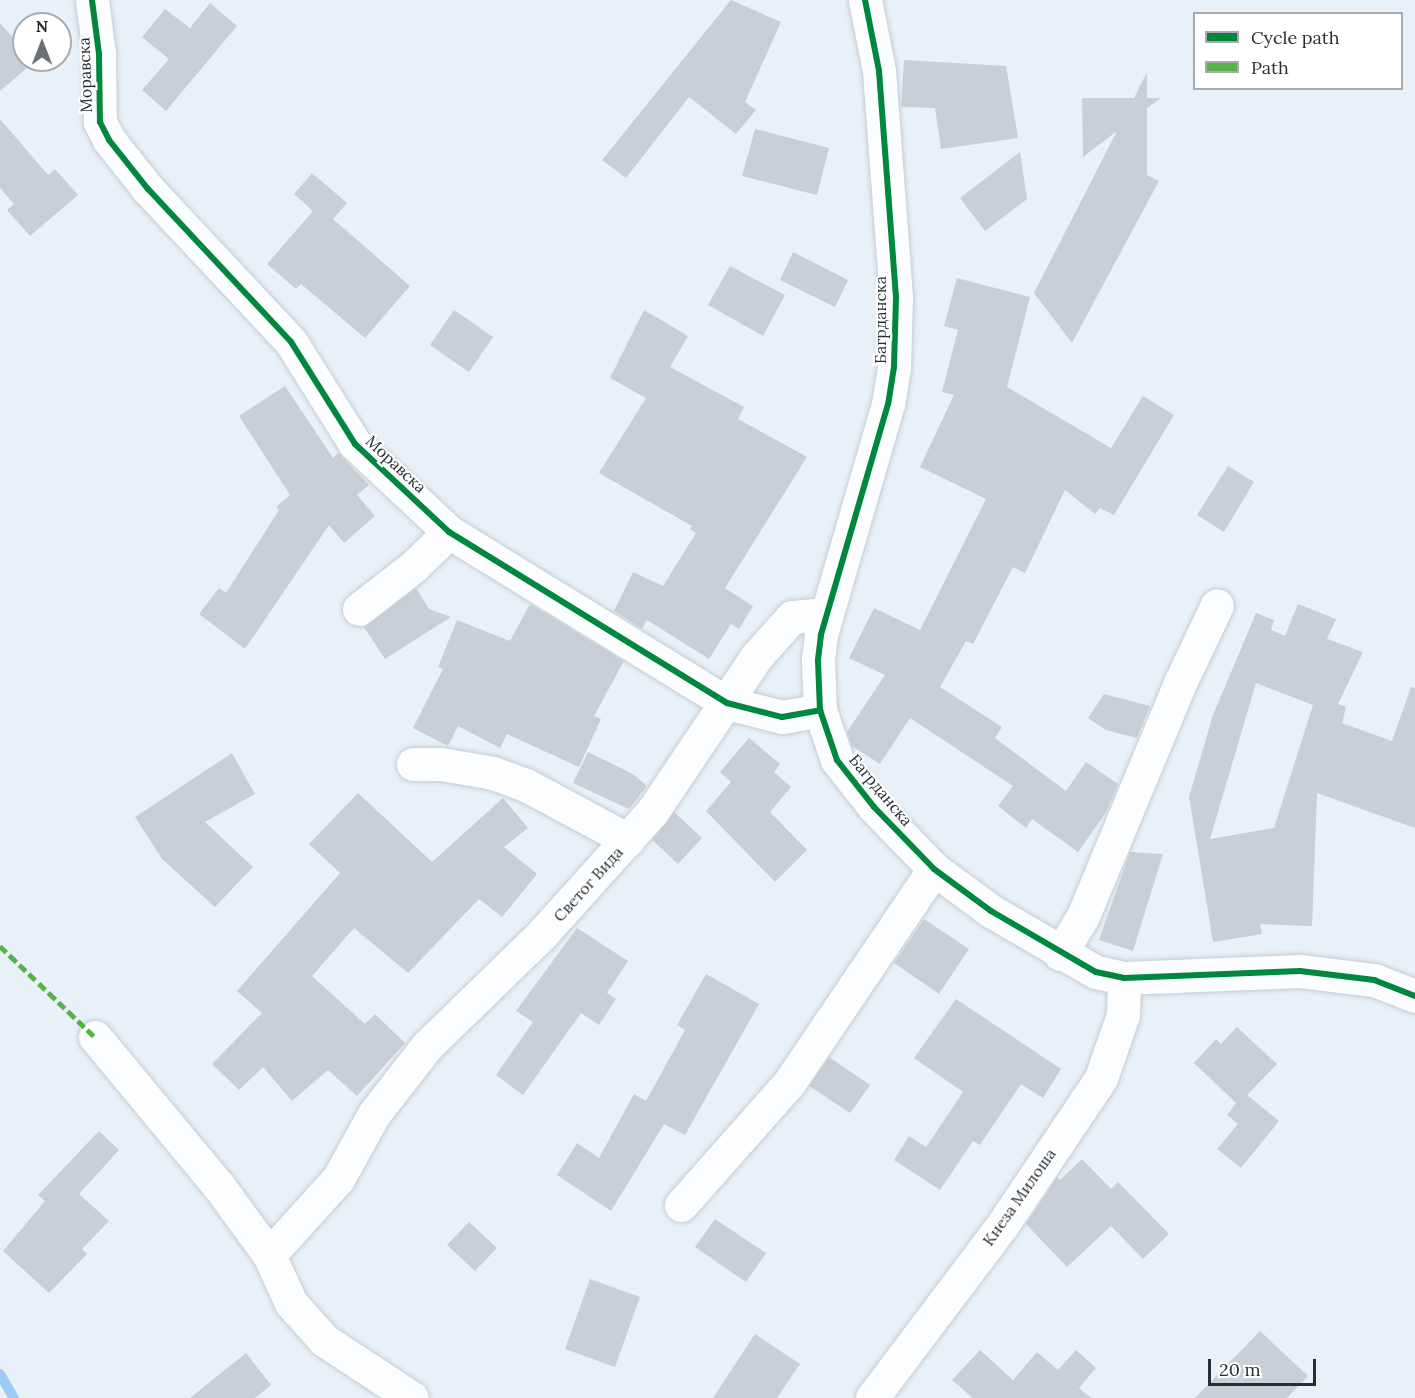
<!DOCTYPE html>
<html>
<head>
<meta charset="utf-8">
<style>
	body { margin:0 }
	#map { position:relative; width:1415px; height:1398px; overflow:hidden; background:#e8f0f8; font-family:Lora,serif }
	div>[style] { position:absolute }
	.stream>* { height:10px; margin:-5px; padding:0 5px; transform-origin:5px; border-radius:5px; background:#9cccf6 }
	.building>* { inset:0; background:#c8cfd6 }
	.roads { filter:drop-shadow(0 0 2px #c5cdd4) drop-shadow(0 0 2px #c5cdd4) }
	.minor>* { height:33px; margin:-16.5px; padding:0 16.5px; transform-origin:16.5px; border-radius:16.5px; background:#fcfdfe }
	.quiet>* { height:4.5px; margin-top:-2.25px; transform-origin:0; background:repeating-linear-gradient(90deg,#56b246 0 9px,transparent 0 13.5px) }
	.cycleway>* { height:6px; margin:-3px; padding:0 3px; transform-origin:3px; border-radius:3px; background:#00873e }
	span { translate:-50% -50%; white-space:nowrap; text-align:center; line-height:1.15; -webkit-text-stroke:4.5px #fff; paint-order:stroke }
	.street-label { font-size:16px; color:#262e34 }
	.legend { position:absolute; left:1193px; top:12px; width:210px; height:78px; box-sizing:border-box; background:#fff; border:2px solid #a8abae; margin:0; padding:8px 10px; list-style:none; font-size:18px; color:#262e34 }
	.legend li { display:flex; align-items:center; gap:12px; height:30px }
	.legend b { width:30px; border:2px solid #a8abae }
	.north { position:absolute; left:12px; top:12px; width:60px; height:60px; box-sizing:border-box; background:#fff; border:2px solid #a8abae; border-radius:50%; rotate:0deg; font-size:16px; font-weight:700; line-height:24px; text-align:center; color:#262e34 }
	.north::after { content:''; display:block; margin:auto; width:21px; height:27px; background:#6a7279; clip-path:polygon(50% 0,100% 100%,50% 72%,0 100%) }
	.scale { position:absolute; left:1208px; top:1359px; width:108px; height:27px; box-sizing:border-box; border:3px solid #262e34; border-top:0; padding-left:8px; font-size:18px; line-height:21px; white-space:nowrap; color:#262e34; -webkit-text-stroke:4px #fff; paint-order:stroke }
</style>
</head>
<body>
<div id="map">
	<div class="stream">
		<div style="left:0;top:1374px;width:28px;rotate:60deg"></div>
	</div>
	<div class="building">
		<div style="clip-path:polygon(731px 0,781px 22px,745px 102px,756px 110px,736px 134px,689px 97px,626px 178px,602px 160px)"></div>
		<div style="clip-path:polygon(210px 3px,237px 26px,166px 111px,142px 90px,169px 59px,142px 37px,165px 9px,190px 28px)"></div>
		<div style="clip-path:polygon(0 23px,24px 50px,24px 60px,34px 62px,0 91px)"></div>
		<div style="clip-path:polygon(904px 60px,1006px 66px,1018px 138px,941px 149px,935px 108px,901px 107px)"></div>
		<div style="clip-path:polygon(1147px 72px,1147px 98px,1161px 98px,1147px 108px,1147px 175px,1159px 181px,1072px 343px,1034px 293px,1117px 131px,1083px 157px,1082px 98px,1134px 98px)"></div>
		<div style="clip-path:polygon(0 119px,48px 175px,55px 169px,78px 195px,30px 236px,7px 210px,14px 204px,0 188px)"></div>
		<div style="clip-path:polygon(755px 129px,829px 148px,817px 195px,742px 176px)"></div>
		<div style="clip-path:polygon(1020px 152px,1027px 199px,985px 231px,960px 198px)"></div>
		<div style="clip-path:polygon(312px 173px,347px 203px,333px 219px,410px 286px,365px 338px,301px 284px,296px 289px,267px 264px,313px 211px,294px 194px)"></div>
		<div style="clip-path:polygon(793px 252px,848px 280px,835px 307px,780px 280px)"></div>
		<div style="clip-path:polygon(730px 266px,785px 295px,763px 336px,708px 305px)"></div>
		<div style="clip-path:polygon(957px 278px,1030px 297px,1007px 387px,1111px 448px,1143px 396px,1174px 415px,1114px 515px,1100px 508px,1095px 514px,1065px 490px,1025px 573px,1013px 567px,973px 644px,966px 641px,940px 687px,1002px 727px,995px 738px,1066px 791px,1086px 762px,1118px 784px,1105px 814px,1078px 852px,1032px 819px,1026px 828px,998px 806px,1013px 786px,910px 718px,880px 764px,852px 746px,847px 732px,885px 675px,849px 658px,874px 608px,920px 630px,986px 499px,920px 467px,954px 395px,942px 392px,958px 330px,944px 326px)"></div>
		<div style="clip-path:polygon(454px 310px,493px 337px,469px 372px,430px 345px)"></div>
		<div style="clip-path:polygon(644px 310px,688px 336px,670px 367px,744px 407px,738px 419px,807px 457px,725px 588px,753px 606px,739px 629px,731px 624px,709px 659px,647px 620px,642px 629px,614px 611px,633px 572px,663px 586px,696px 533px,690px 529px,692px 526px,599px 473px,646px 398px,610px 378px)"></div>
		<div style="clip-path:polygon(285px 386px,333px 458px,338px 453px,369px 485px,357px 495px,375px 516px,344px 543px,329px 525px,245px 649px,199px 614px,219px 588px,226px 593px,279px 510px,276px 507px,290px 495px,239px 416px)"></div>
		<div style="clip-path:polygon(1228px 466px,1254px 482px,1224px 532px,1197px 515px)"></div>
		<div style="clip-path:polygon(416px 588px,429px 609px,451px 617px,385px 659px,364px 627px)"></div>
		<div style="clip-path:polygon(530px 604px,624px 661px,594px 716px,601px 719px,579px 767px,507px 734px,500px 748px,458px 726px,448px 746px,413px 728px,443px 669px,438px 667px,457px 620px,510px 641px)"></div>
		<div style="clip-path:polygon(evenodd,1298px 604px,1336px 619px,1327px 639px,1363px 652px,1338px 704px,1346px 707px,1342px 723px,1392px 741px,1411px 687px,1415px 688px,1415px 828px,1317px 793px,1312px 926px,1260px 924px,1262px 934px,1213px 942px,1189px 797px,1213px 715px,1256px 613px,1274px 620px,1271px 630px,1285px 636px,1298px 604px,1256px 683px,1313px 705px,1274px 828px,1210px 839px,1256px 683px)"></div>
		<div style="clip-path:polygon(1104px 694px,1150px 706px,1137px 738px,1106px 730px,1088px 718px)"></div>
		<div style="clip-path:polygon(749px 738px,780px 764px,774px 772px,791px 787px,770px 812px,807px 850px,775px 882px,706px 811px,731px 782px,720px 772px)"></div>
		<div style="clip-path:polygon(588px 752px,633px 774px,647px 786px,629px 809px,573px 783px)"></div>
		<div style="clip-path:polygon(232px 753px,255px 794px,205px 822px,253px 867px,215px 907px,162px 859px,135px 817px)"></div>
		<div style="clip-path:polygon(358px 793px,432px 862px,503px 798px,528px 828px,504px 847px,537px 874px,502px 917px,479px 899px,408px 973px,354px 928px,312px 976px,365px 1024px,375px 1014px,405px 1043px,357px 1096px,328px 1070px,292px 1101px,263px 1067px,239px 1090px,212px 1064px,262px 1013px,237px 991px,340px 873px,309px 844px)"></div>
		<div style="clip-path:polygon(674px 812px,702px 838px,678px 864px,652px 840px)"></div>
		<div style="clip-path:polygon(1130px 852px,1163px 854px,1133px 951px,1099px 940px)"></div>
		<div style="clip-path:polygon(924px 919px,969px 949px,939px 994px,894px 963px)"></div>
		<div style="clip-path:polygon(577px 928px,628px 961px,607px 993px,616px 999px,599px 1025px,581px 1013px,523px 1095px,496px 1075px,533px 1022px,516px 1011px)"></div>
		<div style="clip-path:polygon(706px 974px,759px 1004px,685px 1135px,664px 1124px,611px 1211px,557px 1175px,577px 1143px,599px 1158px,634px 1094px,646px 1101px,685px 1030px,677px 1025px)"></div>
		<div style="clip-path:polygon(956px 999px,1061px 1069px,1043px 1098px,1021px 1084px,980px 1145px,973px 1141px,940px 1190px,894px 1160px,909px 1136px,926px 1147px,963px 1092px,914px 1058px)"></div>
		<div style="clip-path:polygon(1237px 1027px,1277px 1064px,1247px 1095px,1279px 1121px,1241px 1168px,1217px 1149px,1238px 1124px,1227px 1115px,1236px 1103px,1194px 1063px,1216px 1039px,1221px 1044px)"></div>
		<div style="clip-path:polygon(829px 1057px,870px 1085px,850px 1113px,809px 1086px)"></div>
		<div style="clip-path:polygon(99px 1131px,119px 1150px,79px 1194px,109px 1221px,82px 1249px,87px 1254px,49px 1293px,3px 1251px,45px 1201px,38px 1195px)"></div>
		<div style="clip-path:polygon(1082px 1159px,1111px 1189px,1118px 1182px,1169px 1234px,1143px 1259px,1111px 1226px,1067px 1267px,1026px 1224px,1057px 1177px,1060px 1180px)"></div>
		<div style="clip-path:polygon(715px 1219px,766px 1253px,746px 1282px,695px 1247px)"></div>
		<div style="clip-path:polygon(469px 1222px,497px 1248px,475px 1271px,447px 1245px)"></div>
		<div style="clip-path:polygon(590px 1279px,640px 1297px,615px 1367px,565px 1349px)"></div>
		<div style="clip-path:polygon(1260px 1331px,1308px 1376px,1287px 1398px,1195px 1398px)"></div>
		<div style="clip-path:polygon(755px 1334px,800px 1364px,777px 1398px,713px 1398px)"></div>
		<div style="clip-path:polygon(980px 1350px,1013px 1380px,1037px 1352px,1058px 1370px,1076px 1350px,1096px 1368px,1079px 1388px,1091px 1398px,973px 1398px,952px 1380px)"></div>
		<div style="clip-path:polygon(246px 1353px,271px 1385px,255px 1398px,190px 1398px)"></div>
	</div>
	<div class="roads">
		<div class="minor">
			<div style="left:92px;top:0;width:54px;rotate:82.6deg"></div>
			<div style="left:99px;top:54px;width:68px;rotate:89.2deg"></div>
			<div style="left:100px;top:122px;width:20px;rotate:63deg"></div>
			<div style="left:109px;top:140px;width:63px;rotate:51.5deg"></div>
			<div style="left:148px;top:189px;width:209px;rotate:46.9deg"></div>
			<div style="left:291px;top:342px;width:120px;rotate:57.9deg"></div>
			<div style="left:355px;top:444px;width:129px;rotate:43.1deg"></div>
			<div style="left:449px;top:532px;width:326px;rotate:31.6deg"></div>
			<div style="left:727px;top:703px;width:57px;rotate:14.3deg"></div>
			<div style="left:782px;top:717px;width:39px;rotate:-10deg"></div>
			<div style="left:865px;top:0;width:72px;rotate:78.8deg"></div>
			<div style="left:879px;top:71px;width:228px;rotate:85.7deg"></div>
			<div style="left:896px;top:298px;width:69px;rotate:91.7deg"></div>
			<div style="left:894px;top:367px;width:37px;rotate:99deg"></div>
			<div style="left:888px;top:404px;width:241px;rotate:106.2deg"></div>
			<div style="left:821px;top:635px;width:26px;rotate:97deg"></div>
			<div style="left:818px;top:661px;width:49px;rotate:87.7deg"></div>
			<div style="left:820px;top:710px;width:53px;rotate:71.2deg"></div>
			<div style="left:837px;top:760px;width:60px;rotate:51.8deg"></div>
			<div style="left:874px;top:807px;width:86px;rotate:45.9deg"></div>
			<div style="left:934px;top:869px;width:71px;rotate:36.4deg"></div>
			<div style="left:991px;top:911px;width:121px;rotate:30.2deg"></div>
			<div style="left:1096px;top:972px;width:29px;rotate:12deg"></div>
			<div style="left:1124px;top:978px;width:176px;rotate:-2.3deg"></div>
			<div style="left:1300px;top:971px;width:75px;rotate:6.9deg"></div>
			<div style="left:1374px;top:980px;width:44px;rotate:21.3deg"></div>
			<div style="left:359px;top:609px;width:68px;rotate:-37.9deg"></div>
			<div style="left:413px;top:567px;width:50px;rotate:-44.2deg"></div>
			<div style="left:413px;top:764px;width:28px"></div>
			<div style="left:441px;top:764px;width:53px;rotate:9.8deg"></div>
			<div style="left:493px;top:773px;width:35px;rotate:20deg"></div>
			<div style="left:526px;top:785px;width:116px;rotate:28.3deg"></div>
			<div style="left:1060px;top:954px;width:44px;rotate:-58.8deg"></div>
			<div style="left:1083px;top:916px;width:252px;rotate:-67.4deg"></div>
			<div style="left:1180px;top:683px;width:86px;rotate:-64.6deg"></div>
			<div style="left:95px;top:1037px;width:192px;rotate:50.3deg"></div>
			<div style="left:218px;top:1185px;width:87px;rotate:53.9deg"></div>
			<div style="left:269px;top:1255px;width:53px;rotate:65.4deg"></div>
			<div style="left:291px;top:1303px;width:50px;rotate:48.3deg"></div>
			<div style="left:324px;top:1340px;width:105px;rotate:33.4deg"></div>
			<div style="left:681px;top:1205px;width:163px;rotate:-48.5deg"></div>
			<div style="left:789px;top:1083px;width:258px;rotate:-55.9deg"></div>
			<div style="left:269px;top:1255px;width:103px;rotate:-47.8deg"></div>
			<div style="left:338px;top:1179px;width:74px;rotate:-61deg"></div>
			<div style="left:374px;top:1114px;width:86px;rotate:-52.1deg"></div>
			<div style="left:427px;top:1046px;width:161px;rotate:-44.2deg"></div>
			<div style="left:542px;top:934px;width:164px;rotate:-48deg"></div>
			<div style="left:652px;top:812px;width:188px;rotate:-56.1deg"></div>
			<div style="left:757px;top:656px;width:52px;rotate:-48.1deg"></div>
			<div style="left:792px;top:617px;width:35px;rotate:-5deg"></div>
			<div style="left:872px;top:1398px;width:214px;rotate:-53deg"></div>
			<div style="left:1001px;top:1227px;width:179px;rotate:-56.1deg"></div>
			<div style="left:1101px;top:1078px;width:67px;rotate:-70.8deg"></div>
			<div style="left:1123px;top:1015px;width:37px;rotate:-88deg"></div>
		</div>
	</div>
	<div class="quiet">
		<div style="left:0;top:946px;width:132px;rotate:43.8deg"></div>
	</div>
	<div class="cycleway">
		<div style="left:92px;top:0;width:54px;rotate:82.6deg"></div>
		<div style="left:99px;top:54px;width:68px;rotate:89.2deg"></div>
		<div style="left:100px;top:122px;width:20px;rotate:63deg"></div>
		<div style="left:109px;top:140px;width:63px;rotate:51.5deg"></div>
		<div style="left:148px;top:189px;width:209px;rotate:46.9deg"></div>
		<div style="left:291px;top:342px;width:120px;rotate:57.9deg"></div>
		<div style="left:355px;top:444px;width:129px;rotate:43.1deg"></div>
		<div style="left:449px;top:532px;width:326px;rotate:31.6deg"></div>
		<div style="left:727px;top:703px;width:57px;rotate:14.3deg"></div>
		<div style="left:782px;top:717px;width:39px;rotate:-10deg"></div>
		<div style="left:865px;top:0;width:72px;rotate:78.8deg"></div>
		<div style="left:879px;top:71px;width:228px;rotate:85.7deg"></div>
		<div style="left:896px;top:298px;width:69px;rotate:91.7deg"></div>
		<div style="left:894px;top:367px;width:37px;rotate:99deg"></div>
		<div style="left:888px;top:404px;width:241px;rotate:106.2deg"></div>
		<div style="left:821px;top:635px;width:26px;rotate:97deg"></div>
		<div style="left:818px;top:661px;width:49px;rotate:87.7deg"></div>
		<div style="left:820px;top:710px;width:53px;rotate:71.2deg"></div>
		<div style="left:837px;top:760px;width:60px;rotate:51.8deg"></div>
		<div style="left:874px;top:807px;width:86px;rotate:45.9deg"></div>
		<div style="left:934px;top:869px;width:71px;rotate:36.4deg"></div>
		<div style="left:991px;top:911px;width:121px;rotate:30.2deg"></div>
		<div style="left:1096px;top:972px;width:29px;rotate:12deg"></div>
		<div style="left:1124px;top:978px;width:176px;rotate:-2.3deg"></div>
		<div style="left:1300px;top:971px;width:75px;rotate:6.9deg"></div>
		<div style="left:1374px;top:980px;width:44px;rotate:21.3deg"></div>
	</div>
	<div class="street-label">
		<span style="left:85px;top:75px;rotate:-92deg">Моравска</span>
		<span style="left:880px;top:320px;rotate:-90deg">Багрданска</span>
		<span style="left:396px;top:464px;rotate:43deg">Моравска</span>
		<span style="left:881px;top:790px;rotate:50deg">Багрданска</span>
		<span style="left:588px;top:884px;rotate:-48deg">Светог Вида</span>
		<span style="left:1019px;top:1197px;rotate:-55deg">Кнеза Милоша</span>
	</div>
	<ul class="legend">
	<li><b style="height:8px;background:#00873e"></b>Cycle path</li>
	<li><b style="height:8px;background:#56b246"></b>Path</li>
	</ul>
	<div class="north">N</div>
	<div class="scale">20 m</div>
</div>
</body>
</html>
